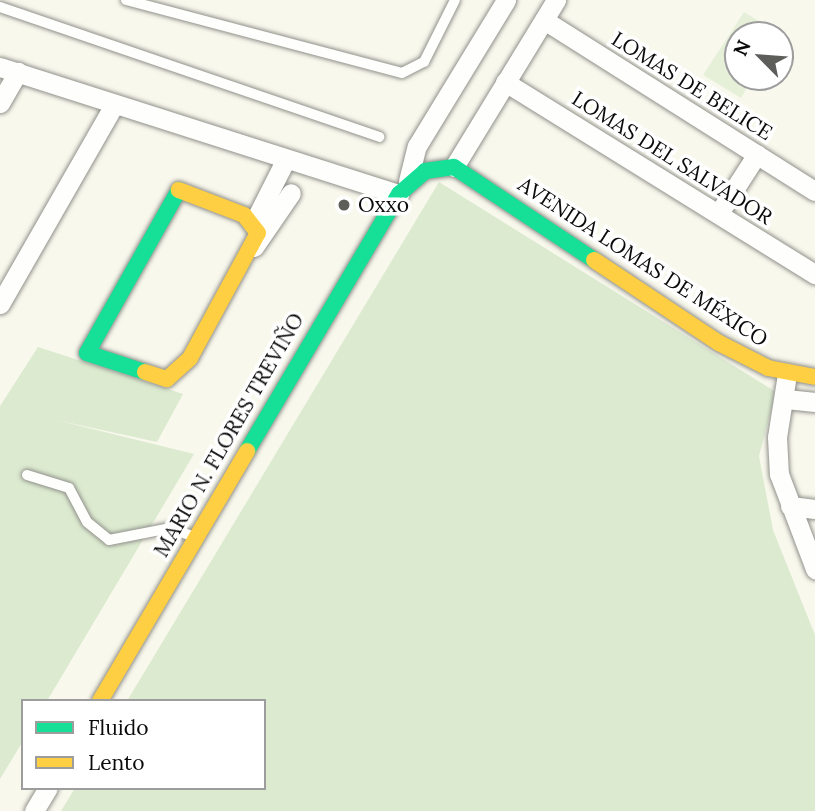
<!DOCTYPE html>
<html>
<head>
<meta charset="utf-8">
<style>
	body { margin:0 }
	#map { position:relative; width:815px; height:811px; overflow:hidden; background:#f8f8ed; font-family:Lora,serif }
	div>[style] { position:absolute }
	.green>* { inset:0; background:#dcebd0 }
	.pitch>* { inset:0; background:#e6f0d9 }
	.roads { filter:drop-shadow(0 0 2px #91918c) drop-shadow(0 0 2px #91918c) }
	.lane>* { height:10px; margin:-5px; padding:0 5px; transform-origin:5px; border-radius:5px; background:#fefefc }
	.street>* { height:19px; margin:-9.5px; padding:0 9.5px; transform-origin:9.5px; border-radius:9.5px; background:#fefefc }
	.fast>* { height:16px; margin:-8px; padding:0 8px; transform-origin:8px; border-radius:8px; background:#16e098 }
	.slow>* { height:16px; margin:-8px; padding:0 8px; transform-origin:8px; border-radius:8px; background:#ffcf43 }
	.dots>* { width:19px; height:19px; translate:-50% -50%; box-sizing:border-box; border:4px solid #fff; border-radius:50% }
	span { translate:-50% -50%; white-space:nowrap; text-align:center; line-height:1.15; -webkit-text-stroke:7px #fff; paint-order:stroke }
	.street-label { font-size:21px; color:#0a0a0a }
	.poi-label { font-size:21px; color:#0a0a0a }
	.left { translate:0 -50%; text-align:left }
	.legend { position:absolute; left:21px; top:699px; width:245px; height:91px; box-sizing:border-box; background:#fff; border:2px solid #9d9d9d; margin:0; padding:9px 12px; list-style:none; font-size:21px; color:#0a0a0a }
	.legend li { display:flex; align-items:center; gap:14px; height:35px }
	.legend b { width:35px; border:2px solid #9d9d9d }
	.north { position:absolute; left:724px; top:21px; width:70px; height:70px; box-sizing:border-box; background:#fff; border:2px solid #9d9d9d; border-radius:50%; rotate:295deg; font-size:19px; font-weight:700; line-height:28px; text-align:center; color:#0a0a0a }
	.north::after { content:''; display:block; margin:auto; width:24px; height:32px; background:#5d5d59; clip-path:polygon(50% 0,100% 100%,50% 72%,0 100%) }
</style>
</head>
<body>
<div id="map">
	<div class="green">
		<div style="clip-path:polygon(439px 182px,776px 392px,759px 456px,773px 530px,815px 635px,815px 811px,61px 811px,75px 788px,264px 788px,264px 701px,127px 701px)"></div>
		<div style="clip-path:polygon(38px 347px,183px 394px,157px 442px,56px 420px,194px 454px,47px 701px,23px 701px,23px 741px,0 779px,0 406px)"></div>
	</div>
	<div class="pitch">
		<div style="clip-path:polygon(744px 12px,779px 33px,738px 35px,738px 77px,753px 77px,741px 98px,703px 75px)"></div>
	</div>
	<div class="roads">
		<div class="lane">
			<div style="left:126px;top:0;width:285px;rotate:14.8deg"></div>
			<div style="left:402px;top:73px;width:25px;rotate:-27deg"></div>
			<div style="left:424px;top:62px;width:69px;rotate:-63.4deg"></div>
			<div style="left:0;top:7px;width:401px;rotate:18.9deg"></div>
			<div style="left:27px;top:475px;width:44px;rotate:17.2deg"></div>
			<div style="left:69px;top:488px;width:38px;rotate:62deg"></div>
			<div style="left:87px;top:522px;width:28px;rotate:39deg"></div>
			<div style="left:109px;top:540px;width:62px;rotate:-11.1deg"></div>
			<div style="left:170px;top:528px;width:27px;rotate:20deg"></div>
		</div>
		<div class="street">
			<div style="left:544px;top:20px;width:320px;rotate:32.3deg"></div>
			<div style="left:0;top:67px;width:419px;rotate:17.7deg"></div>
			<div style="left:505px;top:82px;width:365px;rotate:31.8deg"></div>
			<div style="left:0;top:103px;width:36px;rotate:-60deg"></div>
			<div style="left:454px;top:167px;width:196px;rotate:-58.6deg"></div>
			<div style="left:408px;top:181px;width:36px;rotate:-76deg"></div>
			<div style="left:417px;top:146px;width:171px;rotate:-58.6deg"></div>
			<div style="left:719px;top:213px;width:70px;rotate:-57.2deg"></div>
			<div style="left:253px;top:224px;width:73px;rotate:-63.1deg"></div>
			<div style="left:254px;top:247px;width:65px;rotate:-55.6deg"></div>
			<div style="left:0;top:304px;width:229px;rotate:-60.2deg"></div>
			<div style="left:787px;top:374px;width:64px;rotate:99deg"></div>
			<div style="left:777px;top:437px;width:37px;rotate:87deg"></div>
			<div style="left:779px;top:474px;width:102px;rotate:69.2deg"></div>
			<div style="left:786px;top:399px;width:29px;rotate:6deg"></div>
			<div style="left:790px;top:506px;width:25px;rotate:7deg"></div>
			<div style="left:34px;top:811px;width:27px;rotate:-59deg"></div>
		</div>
		<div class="fast">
			<div style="left:145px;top:372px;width:61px;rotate:-161.9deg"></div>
			<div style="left:87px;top:353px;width:187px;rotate:-60.6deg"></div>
			<div style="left:247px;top:451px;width:299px;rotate:-59.4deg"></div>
			<div style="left:399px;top:194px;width:35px;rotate:-41deg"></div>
			<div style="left:425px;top:171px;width:29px;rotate:-8deg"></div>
			<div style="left:454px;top:167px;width:168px;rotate:33.6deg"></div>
		</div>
		<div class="slow">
			<div style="left:594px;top:260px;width:150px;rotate:33.6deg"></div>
			<div style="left:719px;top:343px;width:55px;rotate:27deg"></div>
			<div style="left:768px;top:368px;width:48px;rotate:10.8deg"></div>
			<div style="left:145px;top:372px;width:23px;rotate:18deg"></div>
			<div style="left:167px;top:379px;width:31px;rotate:-42deg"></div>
			<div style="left:190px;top:358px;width:142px;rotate:-61.5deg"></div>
			<div style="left:258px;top:233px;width:23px;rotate:-128deg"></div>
			<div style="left:244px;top:215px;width:70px;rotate:-159deg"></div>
			<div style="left:100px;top:701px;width:290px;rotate:-59.5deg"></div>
		</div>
	</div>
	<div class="dots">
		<div style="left:344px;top:205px;background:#5d5d59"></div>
	</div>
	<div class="street-label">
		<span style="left:692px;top:86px;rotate:32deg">LOMAS DE BELICE</span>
		<span style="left:672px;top:158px;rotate:32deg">LOMAS DEL SALVADOR</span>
		<span style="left:643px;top:262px;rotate:33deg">AVENIDA LOMAS DE MÉXICO</span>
		<span style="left:229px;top:435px;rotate:-60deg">MARIO N. FLORES TREVIÑO</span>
	</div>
	<div class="poi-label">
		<span class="left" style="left:358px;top:205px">Oxxo</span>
	</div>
	<ul class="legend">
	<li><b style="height:9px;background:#16e098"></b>Fluido</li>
	<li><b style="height:9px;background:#ffcf43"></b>Lento</li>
	</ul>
	<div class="north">N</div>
</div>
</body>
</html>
